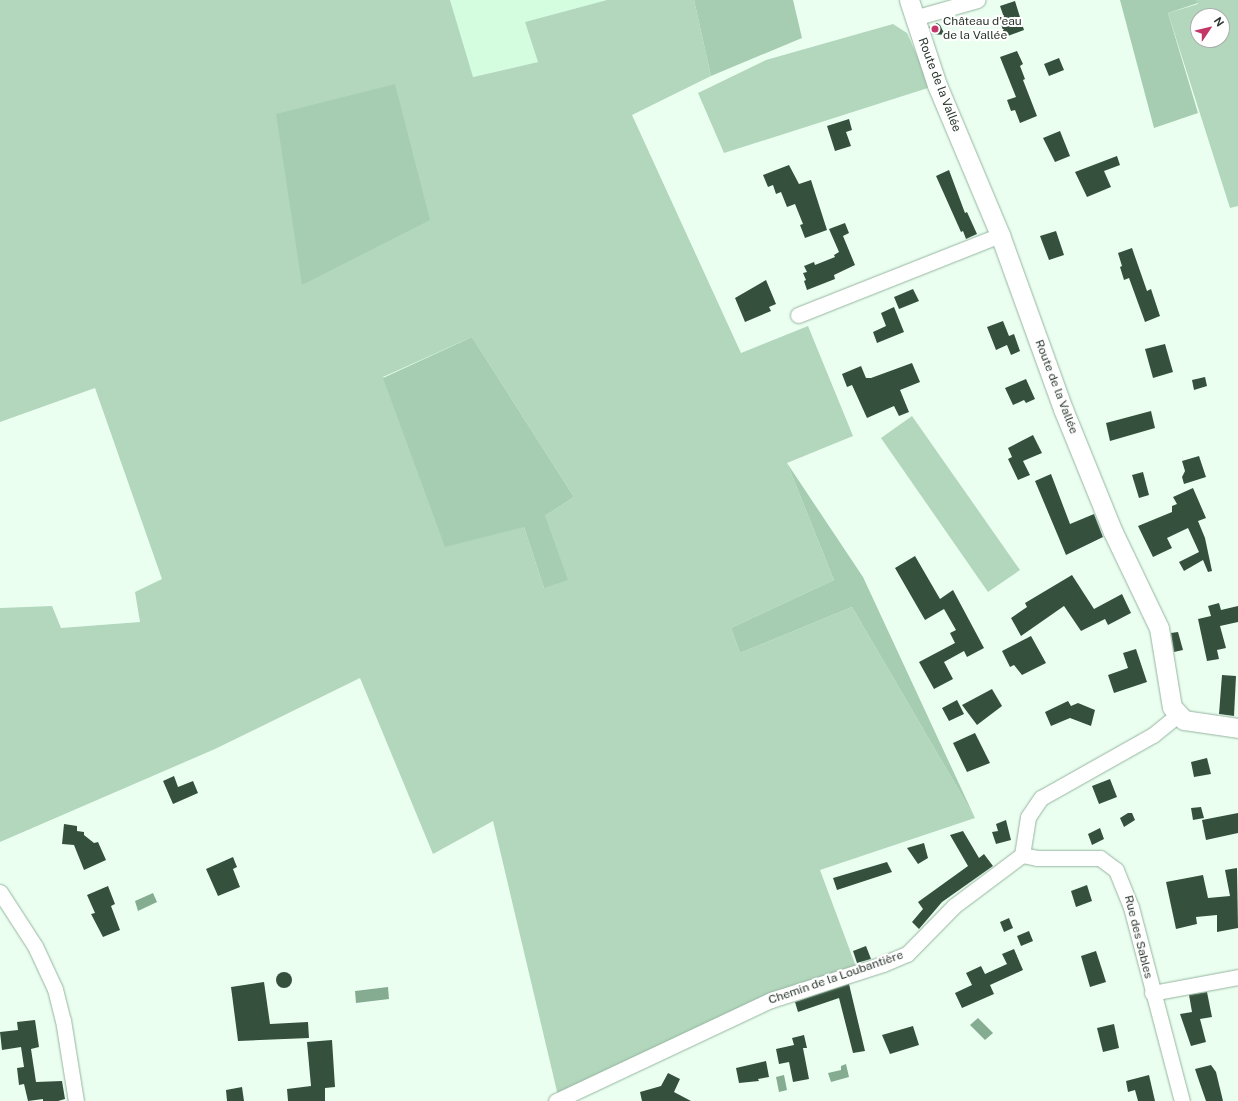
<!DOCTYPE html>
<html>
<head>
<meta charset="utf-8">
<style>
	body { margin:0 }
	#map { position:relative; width:1238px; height:1101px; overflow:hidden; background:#ebfff1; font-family:"Public Sans",sans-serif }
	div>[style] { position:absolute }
	.built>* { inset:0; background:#d4fcdf }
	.green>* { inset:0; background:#b2d7bd }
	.forest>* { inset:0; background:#a6cdb1 }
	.water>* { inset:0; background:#85ac91 }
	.building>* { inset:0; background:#35513e }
	.round { border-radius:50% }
	.roads { filter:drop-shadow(0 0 1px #96b59f) drop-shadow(0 0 1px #96b59f) }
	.minor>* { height:15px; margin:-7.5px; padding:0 7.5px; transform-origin:7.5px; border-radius:7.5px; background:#fff }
	.tertiary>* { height:19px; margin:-9.5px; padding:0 9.5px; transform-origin:9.5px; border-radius:9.5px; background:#fff }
	.dots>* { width:11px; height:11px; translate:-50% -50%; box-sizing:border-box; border:2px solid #fff; border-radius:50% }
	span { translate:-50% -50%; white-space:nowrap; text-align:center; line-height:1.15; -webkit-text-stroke:4px #fff; paint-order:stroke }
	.poi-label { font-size:12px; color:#2b372e }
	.left { translate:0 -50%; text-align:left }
	.street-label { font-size:12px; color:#2b372e }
	.north { position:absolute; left:1190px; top:8px; width:40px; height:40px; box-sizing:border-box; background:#fff; border:1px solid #aaafab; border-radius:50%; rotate:55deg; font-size:11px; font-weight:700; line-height:16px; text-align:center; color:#2b372e }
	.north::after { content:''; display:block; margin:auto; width:14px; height:18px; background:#c33667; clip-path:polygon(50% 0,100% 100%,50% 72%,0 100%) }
</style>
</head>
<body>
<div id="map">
	<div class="built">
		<div style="clip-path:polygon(450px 0,607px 0,525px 22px,538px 62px,472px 77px)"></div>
	</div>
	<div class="green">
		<div style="clip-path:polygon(evenodd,0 0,450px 0,473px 77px,538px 62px,525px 22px,607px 0,694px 0,711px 76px,632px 115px,741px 353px,808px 326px,853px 436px,787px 463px,834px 580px,731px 628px,740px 653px,852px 607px,975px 818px,820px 870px,858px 972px,771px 1000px,559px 1100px,493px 821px,433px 854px,360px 678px,215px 749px,0 842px,0 608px,52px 606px,61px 628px,140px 622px,135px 592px,162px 579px,95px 388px,0 422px,0 0,472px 337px,574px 497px,545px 516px,544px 588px,524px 527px,383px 377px,472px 337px)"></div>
		<div style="clip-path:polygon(evenodd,1196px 0,1238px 0,1238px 206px,1230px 208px,1168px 13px,1198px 4px,1196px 0,1198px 16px,1222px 16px,1222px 40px,1198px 40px,1198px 16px)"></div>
		<div style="clip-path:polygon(893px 24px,907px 33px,931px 87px,724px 153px,698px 93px,766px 60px)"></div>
		<div style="clip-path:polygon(912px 416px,1020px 570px,988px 592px,881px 438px)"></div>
	</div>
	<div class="forest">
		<div style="clip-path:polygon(694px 0,793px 0,802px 38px,711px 76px)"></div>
		<div style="clip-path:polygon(1120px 0,1196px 0,1198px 3px,1168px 13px,1198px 113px,1154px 128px)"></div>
		<div style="clip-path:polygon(395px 84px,430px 220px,302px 285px,276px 114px)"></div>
		<div style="clip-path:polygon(472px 337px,574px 497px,545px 516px,568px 580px,544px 588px,524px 527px,445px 547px,383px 378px)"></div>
		<div style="clip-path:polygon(787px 463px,863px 577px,975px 818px,852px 607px,740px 653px,731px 628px,834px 580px)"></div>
	</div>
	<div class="water">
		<div style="clip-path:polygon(153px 893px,157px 902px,138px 911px,135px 901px)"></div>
		<div style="clip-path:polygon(388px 987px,389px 999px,356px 1003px,355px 991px)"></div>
		<div style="clip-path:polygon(978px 1018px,993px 1033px,985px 1040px,970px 1025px)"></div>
		<div style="clip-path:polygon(846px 1064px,849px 1077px,831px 1082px,828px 1073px,841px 1070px,841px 1066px)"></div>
		<div style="clip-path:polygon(784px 1075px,787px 1090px,779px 1092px,776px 1077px)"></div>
	</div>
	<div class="building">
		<div style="clip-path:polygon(1015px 1px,1024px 30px,1005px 37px,1001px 24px,1006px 23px,1000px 6px)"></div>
		<div style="clip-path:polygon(937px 23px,940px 25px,945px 35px,932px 34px,929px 27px)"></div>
		<div style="clip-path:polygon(1017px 51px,1023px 64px,1020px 66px,1025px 79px,1023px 80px,1037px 116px,1020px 123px,1015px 110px,1011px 111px,1007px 100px,1016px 97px,1000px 57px)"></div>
		<div style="clip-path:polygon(1059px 58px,1064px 70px,1049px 76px,1044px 64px)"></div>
		<div style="clip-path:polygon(849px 119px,852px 130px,846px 132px,851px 146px,835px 151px,827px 126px)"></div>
		<div style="clip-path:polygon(1060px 131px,1070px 156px,1055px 162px,1043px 138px)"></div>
		<div style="clip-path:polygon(1117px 156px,1120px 165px,1104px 171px,1111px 187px,1087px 197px,1075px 172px)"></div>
		<div style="clip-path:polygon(789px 165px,799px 184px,811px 180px,827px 230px,805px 238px,800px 225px,803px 224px,795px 204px,787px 207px,781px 192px,776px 194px,773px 185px,768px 187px,763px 175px)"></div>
		<div style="clip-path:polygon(949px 170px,965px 213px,967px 212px,977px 234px,966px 239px,963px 231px,961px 232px,936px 176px)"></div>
		<div style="clip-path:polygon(845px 223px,849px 233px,843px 236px,855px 265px,834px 275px,835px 279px,807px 290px,804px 281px,806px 280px,803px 273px,807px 272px,804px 266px,814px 262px,815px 265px,835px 257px,834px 255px,839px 252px,829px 229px)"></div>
		<div style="clip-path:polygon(1056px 231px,1064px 255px,1049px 260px,1040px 236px)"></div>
		<div style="clip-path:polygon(1132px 248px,1147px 291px,1151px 289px,1160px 316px,1145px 322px,1129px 278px,1124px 280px,1120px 267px,1122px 266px,1118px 253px)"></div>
		<div style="clip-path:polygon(766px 280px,776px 304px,769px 307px,771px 311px,745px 322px,735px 298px)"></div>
		<div style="clip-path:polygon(913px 289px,919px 301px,899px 309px,894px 297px)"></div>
		<div style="clip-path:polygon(894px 307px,904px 332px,877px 343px,873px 332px,886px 326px,881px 313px)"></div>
		<div style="clip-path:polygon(1003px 321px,1009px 336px,1014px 334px,1020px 351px,1011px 355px,1007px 345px,996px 350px,987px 327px)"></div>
		<div style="clip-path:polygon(1165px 344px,1173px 372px,1153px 378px,1145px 349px)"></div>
		<div style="clip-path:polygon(912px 363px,920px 382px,900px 390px,909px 412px,899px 416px,894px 406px,867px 418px,852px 385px,847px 387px,842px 374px,861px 366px,866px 378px,871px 378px)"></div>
		<div style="clip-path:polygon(1205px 377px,1207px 386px,1194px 390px,1192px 380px)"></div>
		<div style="clip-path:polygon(1026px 379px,1035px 399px,1026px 403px,1024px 400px,1013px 405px,1005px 388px)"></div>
		<div style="clip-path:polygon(1151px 411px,1155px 428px,1110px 441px,1106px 423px)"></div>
		<div style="clip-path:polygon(1033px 435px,1042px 453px,1023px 461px,1030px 475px,1018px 480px,1008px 459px,1012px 457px,1008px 448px)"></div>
		<div style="clip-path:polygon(1199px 456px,1206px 477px,1184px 484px,1182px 477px,1185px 471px,1182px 461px)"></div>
		<div style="clip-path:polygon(1143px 472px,1149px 495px,1139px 498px,1132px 475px)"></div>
		<div style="clip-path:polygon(1051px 474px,1070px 524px,1094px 514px,1103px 537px,1066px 555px,1035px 481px)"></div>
		<div style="clip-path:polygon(1193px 488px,1206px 518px,1198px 521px,1205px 538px,1212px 571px,1208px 572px,1203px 560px,1184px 571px,1179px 562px,1199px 552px,1188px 528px,1167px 538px,1172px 548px,1153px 557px,1138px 526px,1172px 512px,1172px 506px,1177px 504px,1173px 497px)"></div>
		<div style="clip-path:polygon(915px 556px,940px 599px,953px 590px,984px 648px,967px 657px,964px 651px,944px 662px,953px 679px,934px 689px,919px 662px,955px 643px,950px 633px,956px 630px,944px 609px,925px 620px,895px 568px)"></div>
		<div style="clip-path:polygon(1072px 575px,1094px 609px,1122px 594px,1131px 613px,1108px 625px,1105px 619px,1081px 631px,1064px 606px,1021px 636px,1011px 618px,1027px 607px,1025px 603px)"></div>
		<div style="clip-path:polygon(1219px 603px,1221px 610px,1238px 606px,1238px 622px,1220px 626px,1226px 648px,1217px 650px,1219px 659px,1207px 661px,1198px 619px,1211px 616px,1208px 606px)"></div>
		<div style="clip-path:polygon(1178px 632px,1183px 650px,1174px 652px,1171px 633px)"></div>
		<div style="clip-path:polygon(1031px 636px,1046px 663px,1022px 675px,1014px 665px,1010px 667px,1002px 651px)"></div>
		<div style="clip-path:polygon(1136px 649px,1147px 682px,1114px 693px,1108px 675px,1128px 668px,1123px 653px)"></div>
		<div style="clip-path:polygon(1222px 675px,1236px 676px,1234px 716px,1219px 714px)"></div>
		<div style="clip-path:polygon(992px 689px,1002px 706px,977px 725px,962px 705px)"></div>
		<div style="clip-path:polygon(957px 700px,964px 714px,949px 721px,942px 708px)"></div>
		<div style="clip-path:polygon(1068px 701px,1071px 706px,1078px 703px,1095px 710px,1091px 726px,1070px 718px,1051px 726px,1045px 712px)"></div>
		<div style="clip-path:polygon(975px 733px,990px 763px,967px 772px,953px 743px)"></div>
		<div style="clip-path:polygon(1207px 758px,1211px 774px,1194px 777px,1191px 762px)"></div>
		<div style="clip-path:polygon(174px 776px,178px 787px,193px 781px,198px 793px,173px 804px,163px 781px)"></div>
		<div style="clip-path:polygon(1110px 779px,1117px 797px,1099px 804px,1092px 786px)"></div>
		<div style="clip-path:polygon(1201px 807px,1204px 818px,1193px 820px,1191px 808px)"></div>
		<div style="clip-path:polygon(1128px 813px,1132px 813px,1135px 820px,1124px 827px,1120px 818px)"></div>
		<div style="clip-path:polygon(1238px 813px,1238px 833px,1206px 840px,1202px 820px)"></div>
		<div style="clip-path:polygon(1006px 820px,1011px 840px,996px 844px,992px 832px,998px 831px,996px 824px)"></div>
		<div style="clip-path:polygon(64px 824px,77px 826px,77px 831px,84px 832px,84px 835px,94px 843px,98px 842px,106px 860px,84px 870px,74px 845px,62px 844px)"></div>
		<div style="clip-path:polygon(1100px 828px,1104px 839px,1092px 845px,1088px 834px)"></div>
		<div style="clip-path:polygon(963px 831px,979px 858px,984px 854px,993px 866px,942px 902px,919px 929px,912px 922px,923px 909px,918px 902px,968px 866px,950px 835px)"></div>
		<div style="clip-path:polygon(924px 843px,928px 858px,918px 864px,907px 848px)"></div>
		<div style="clip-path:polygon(233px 857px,237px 867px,233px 869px,240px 887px,218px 896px,206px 869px)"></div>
		<div style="clip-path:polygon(887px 862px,892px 872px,837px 890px,833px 878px)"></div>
		<div style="clip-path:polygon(1237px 868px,1238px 928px,1217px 932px,1217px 915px,1196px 917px,1197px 924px,1176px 929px,1166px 882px,1203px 875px,1208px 898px,1230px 896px,1225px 870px)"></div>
		<div style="clip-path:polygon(1087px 885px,1092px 901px,1076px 907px,1071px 891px)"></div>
		<div style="clip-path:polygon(108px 886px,115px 904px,111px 906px,120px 930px,103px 937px,91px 914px,95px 913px,87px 895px)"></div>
		<div style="clip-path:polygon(1009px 918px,1013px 928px,1004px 932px,1000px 922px)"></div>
		<div style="clip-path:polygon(1029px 931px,1033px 941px,1021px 946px,1017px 936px)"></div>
		<div style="clip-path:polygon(866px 946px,871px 959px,857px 963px,853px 951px)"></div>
		<div style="clip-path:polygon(1014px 949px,1023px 970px,990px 985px,994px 994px,962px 1008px,955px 993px,972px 985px,966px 973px,981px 966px,985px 974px,1007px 964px,1002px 954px)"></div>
		<div style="clip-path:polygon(1096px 951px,1106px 982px,1090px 987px,1081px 956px)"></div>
		<div class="round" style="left:276px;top:972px;width:16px;height:16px"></div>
		<div style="clip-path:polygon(264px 982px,270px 1024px,308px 1022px,309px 1038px,238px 1041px,231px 987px)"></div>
		<div style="clip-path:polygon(849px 984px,865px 1051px,853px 1053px,839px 998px,798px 1012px,795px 1002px)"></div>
		<div style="clip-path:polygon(1207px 992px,1212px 1017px,1200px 1019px,1206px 1042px,1191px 1046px,1180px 1014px,1192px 1012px,1189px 995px)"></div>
		<div style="clip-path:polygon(35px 1020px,39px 1047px,31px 1049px,36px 1082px,62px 1081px,65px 1099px,58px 1101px,43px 1101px,43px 1099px,28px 1101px,24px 1084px,19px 1085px,17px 1068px,24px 1067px,21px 1047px,2px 1050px,0 1032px,18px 1030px,17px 1022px)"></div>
		<div style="clip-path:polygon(1114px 1024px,1119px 1048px,1103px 1052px,1097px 1028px)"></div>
		<div style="clip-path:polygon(913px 1026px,919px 1045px,890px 1054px,882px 1035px)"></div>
		<div style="clip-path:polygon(804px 1035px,807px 1048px,803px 1048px,809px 1079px,793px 1082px,789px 1062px,779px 1064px,776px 1049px,794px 1045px,792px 1038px)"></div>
		<div style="clip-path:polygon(332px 1040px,335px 1087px,325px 1088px,325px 1101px,288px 1101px,287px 1089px,311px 1086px,307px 1042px)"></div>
		<div style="clip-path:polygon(766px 1061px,769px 1077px,758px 1079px,759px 1081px,739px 1083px,736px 1068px)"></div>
		<div style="clip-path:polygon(1211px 1065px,1216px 1072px,1223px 1101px,1206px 1101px,1198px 1078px,1195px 1069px)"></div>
		<div style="clip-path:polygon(668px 1073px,680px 1079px,674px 1092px,691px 1101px,642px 1101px,640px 1092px,661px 1086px)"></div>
		<div style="clip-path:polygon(1149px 1075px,1155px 1101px,1138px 1101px,1135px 1090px,1128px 1092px,1126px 1081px)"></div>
		<div style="clip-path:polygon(242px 1087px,244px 1101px,227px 1101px,226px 1090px)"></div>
	</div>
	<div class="roads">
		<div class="minor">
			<div style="left:914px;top:18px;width:66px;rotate:-15.9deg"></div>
			<div style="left:798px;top:315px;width:217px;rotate:-21.6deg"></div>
			<div style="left:1022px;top:855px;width:15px;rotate:11deg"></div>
			<div style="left:1037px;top:858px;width:63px"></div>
			<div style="left:1100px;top:858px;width:20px;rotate:37deg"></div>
			<div style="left:1116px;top:870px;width:40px;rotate:68deg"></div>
			<div style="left:1131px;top:907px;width:201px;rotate:75.3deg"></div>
			<div style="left:0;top:892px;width:64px;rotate:57.1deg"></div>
			<div style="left:35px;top:946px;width:47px;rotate:65.1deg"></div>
			<div style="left:55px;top:989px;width:32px;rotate:76deg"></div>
			<div style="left:63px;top:1020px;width:82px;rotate:80.9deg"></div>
			<div style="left:1152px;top:993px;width:87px;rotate:-10.5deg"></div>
			<div style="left:556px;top:1101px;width:238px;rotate:-25.2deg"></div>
			<div style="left:771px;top:1000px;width:118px;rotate:-17.8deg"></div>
			<div style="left:883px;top:964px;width:26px;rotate:-23deg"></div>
			<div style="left:907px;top:954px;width:67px;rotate:-45.6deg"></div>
			<div style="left:954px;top:906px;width:85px;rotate:-36.9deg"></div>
			<div style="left:1022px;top:855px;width:38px;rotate:-81deg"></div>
			<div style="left:1028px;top:817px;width:23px;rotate:-56deg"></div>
			<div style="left:1041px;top:798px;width:129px;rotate:-29.4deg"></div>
			<div style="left:1153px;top:735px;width:32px;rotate:-39deg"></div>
		</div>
		<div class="tertiary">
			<div style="left:909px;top:0;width:89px;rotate:71.8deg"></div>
			<div style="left:937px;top:85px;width:163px;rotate:67.2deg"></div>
			<div style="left:1000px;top:235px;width:185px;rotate:70.1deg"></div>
			<div style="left:1063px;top:409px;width:133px;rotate:67.9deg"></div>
			<div style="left:1113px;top:532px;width:106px;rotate:64.4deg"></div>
			<div style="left:1159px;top:628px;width:80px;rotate:80.7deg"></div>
			<div style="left:1172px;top:707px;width:18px;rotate:47deg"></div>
			<div style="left:1184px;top:720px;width:55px;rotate:8.4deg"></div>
		</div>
	</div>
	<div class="dots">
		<div style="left:935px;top:29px;background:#c33667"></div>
	</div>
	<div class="poi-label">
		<span class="left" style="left:943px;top:29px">Château d'eau<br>de la Vallée</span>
	</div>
	<div class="street-label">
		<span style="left:939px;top:85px;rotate:69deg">Route de la Vallée</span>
		<span style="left:1056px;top:387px;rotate:69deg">Route de la Vallée</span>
		<span style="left:1138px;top:937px;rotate:76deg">Rue des Sables</span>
		<span style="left:836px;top:978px;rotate:-19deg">Chemin de la Loubantière</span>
	</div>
	<div class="north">N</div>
</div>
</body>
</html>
